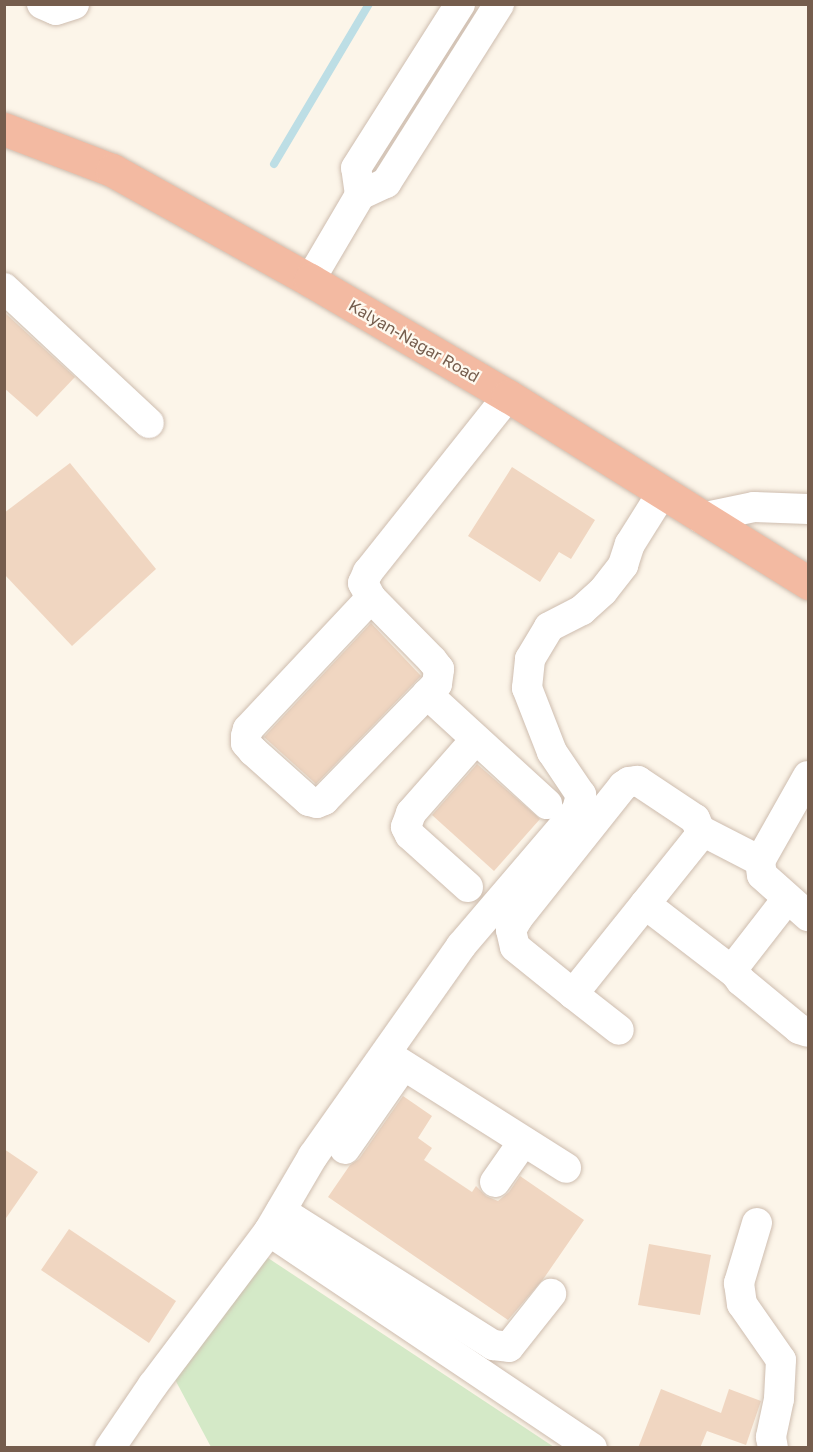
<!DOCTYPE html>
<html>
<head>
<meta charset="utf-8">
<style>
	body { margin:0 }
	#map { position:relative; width:813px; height:1452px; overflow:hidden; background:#fcf5e9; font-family:"Golos Text",sans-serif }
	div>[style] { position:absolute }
	.green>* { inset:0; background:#d4e9c7 }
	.stream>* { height:8px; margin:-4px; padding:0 4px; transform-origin:4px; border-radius:4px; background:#bddee5 }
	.building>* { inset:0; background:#f0d6c1 }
	.roads { filter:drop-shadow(0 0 2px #cebdaf) drop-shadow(0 0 2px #cebdaf) }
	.minor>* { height:30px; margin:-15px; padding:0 15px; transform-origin:15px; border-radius:15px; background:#fff }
	.highway>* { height:33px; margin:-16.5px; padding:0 16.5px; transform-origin:16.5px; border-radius:16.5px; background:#f3baa2 }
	span { translate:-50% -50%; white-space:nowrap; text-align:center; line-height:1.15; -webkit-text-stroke:4.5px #fef9ef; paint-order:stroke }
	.street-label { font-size:16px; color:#755d4d }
	.frame { position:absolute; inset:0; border:6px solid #755d4d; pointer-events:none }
</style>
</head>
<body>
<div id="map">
	<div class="green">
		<div style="clip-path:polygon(265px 1256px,554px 1447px,211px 1447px,171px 1372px)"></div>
	</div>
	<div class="stream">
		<div style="left:274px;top:164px;width:186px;rotate:-59.3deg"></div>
	</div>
	<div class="building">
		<div style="clip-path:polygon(4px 312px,75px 377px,37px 417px,4px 388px)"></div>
		<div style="clip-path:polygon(70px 463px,156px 569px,72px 646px,4px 574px,4px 513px)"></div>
		<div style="clip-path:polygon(512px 467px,595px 520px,571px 559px,559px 552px,540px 582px,468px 536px)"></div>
		<div style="clip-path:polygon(371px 623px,421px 676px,316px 784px,264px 737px)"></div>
		<div style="clip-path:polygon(477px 764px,540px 819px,494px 871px,432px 815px)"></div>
		<div style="clip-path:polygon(403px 1096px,432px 1116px,418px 1138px,432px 1148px,424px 1160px,472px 1192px,476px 1186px,486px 1196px,498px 1201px,509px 1192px,520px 1176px,584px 1220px,544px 1278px,508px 1320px,328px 1197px,350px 1165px,359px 1159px)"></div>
		<div style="clip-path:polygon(4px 1149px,38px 1172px,4px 1221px)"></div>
		<div style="clip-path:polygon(69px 1229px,176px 1301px,149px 1343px,41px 1270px)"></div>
		<div style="clip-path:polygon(649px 1244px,711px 1255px,700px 1315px,638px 1305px)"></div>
		<div style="clip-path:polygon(661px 1389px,721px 1413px,729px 1389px,761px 1401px,746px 1445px,707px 1431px,700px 1448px,638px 1448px)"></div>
	</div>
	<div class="roads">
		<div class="minor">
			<div style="left:42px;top:4px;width:15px;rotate:23deg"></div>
			<div style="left:56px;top:10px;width:19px;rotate:-18deg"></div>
			<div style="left:360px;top:195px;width:27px;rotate:-98deg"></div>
			<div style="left:356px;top:168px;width:194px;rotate:-57.6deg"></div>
			<div style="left:310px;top:280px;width:99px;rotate:-59.5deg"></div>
			<div style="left:360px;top:195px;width:29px;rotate:-25deg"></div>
			<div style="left:386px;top:183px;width:212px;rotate:-57.7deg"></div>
			<div style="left:4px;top:288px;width:198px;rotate:43deg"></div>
			<div style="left:701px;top:518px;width:54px;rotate:-11.7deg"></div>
			<div style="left:754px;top:507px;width:54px;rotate:2.1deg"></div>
			<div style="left:371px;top:598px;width:180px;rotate:133.2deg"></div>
			<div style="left:248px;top:729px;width:7px;rotate:106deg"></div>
			<div style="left:246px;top:736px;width:7px;rotate:90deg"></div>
			<div style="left:246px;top:743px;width:11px;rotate:49deg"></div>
			<div style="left:253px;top:751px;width:75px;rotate:41.8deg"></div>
			<div style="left:309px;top:801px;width:8px;rotate:14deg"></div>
			<div style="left:317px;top:803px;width:8px;rotate:-23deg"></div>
			<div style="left:324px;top:800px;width:162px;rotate:-45.8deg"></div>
			<div style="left:437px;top:684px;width:15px;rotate:-82deg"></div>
			<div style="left:439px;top:669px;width:11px;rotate:-128deg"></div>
			<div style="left:432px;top:660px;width:87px;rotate:-134.5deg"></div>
			<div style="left:371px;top:598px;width:17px;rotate:-118deg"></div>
			<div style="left:363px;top:583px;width:12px;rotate:-66deg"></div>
			<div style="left:368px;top:572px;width:225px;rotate:-51.5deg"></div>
			<div style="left:427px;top:694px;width:163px;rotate:42.5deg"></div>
			<div style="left:808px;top:776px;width:98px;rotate:119.5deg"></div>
			<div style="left:760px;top:861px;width:14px;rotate:82deg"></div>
			<div style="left:762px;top:875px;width:62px;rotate:41.7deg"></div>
			<div style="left:700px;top:830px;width:68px;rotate:27.3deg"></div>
			<div style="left:468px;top:887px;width:78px;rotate:-138.1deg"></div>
			<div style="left:410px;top:835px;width:9px;rotate:-117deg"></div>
			<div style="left:406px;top:827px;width:15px;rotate:-70deg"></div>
			<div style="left:411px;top:813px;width:98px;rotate:-48.7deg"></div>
			<div style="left:787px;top:899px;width:85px;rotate:127.8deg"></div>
			<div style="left:735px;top:966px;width:7px;rotate:90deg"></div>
			<div style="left:735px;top:973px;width:10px;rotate:53deg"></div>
			<div style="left:741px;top:981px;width:75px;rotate:39.6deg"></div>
			<div style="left:799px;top:1029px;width:9px;rotate:18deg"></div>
			<div style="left:645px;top:904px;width:113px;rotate:37.5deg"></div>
			<div style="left:573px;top:994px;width:200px;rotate:-51.3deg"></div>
			<div style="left:698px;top:838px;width:8px;rotate:-76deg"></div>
			<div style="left:700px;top:830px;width:12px;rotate:-114deg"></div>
			<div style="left:695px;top:819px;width:69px;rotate:-146.3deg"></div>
			<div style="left:638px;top:781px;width:9px;rotate:174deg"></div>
			<div style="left:629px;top:782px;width:7px;rotate:146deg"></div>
			<div style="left:623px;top:786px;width:169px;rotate:128.5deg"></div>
			<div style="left:518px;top:918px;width:14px;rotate:120deg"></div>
			<div style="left:511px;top:930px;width:17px;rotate:77deg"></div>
			<div style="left:515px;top:947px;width:75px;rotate:39deg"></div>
			<div style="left:573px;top:994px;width:58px;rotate:38deg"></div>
			<div style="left:386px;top:1054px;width:213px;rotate:32.3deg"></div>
			<div style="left:345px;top:1149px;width:101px;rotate:-55.1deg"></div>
			<div style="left:495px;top:1182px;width:49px;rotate:-55deg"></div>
			<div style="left:281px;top:1211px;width:251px;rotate:32.3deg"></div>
			<div style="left:493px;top:1345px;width:16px;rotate:7deg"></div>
			<div style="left:509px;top:1347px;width:68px;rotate:-51.6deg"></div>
			<div style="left:757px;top:1223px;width:63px;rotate:106.7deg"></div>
			<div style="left:739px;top:1283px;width:21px;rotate:82deg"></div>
			<div style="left:742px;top:1304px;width:68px;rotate:55.1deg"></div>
			<div style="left:781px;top:1360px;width:39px;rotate:93deg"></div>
			<div style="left:779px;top:1399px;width:39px;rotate:102deg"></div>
			<div style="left:771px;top:1437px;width:11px;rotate:80deg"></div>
			<div style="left:269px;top:1231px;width:389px;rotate:33.9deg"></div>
			<div style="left:110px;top:1448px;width:76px;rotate:-55.7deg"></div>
			<div style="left:153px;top:1385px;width:193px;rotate:-53deg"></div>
			<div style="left:269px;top:1231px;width:87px;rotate:-59.6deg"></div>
			<div style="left:313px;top:1156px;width:257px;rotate:-54.8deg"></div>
			<div style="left:461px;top:946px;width:179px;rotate:-49.5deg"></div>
			<div style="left:577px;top:810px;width:16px;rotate:-75deg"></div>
			<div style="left:581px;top:795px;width:52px;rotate:-124deg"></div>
			<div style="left:552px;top:752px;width:69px;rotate:-111.3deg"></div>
			<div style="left:527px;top:688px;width:29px;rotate:-84deg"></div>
			<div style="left:530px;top:659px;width:37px;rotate:-59deg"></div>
			<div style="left:549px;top:627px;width:37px;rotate:-27deg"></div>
			<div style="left:582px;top:610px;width:28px;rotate:-42deg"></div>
			<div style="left:603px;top:591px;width:33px;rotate:-52deg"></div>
			<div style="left:623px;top:565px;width:22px;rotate:-72deg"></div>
			<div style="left:630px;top:544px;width:60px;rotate:-57.9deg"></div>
		</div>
		<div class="highway">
			<div style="left:4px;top:129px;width:116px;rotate:20.8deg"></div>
			<div style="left:112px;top:170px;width:227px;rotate:29.1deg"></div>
			<div style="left:310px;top:280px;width:229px;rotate:30.4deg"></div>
			<div style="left:508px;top:396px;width:354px;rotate:31.9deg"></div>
		</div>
	</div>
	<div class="street-label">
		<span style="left:414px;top:341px;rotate:30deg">Kalyan-Nagar Road</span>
	</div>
	<div class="frame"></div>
</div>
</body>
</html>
